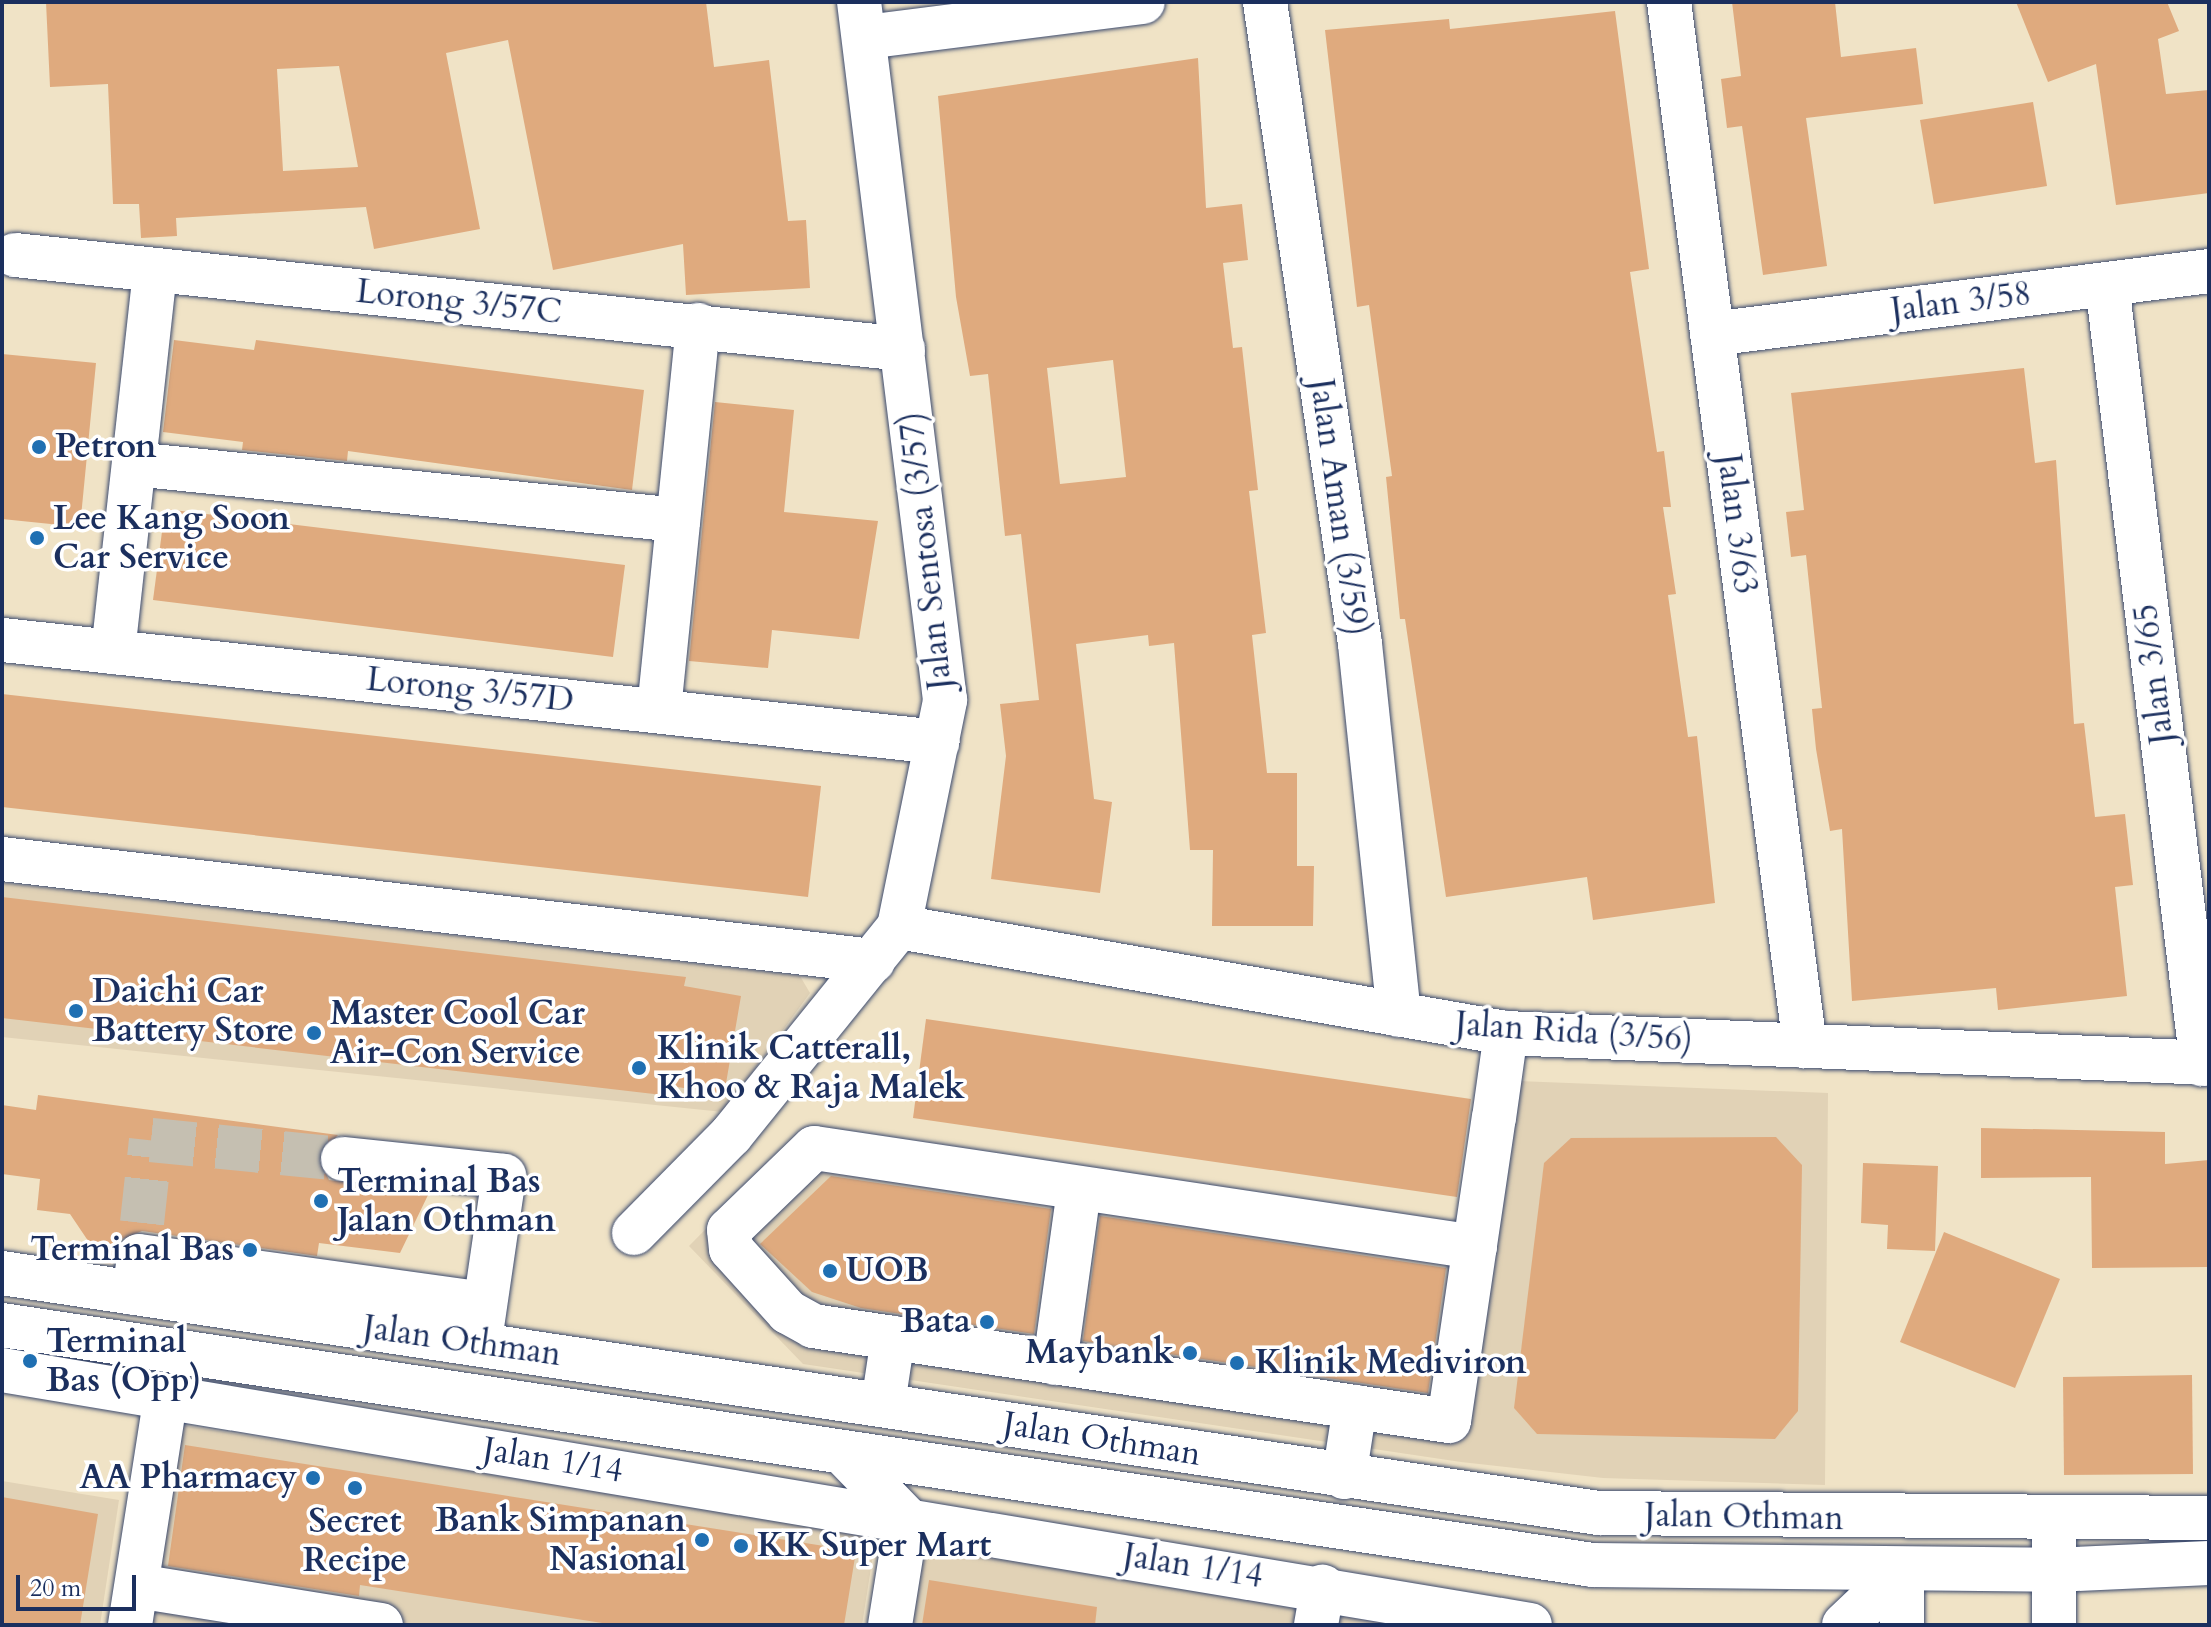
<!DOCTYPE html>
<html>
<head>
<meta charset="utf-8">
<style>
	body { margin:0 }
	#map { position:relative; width:2211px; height:1627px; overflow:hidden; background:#f0e3c6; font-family:Cardo,serif }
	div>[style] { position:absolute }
	.built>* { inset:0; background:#e1d2b6 }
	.building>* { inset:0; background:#dfaa7e }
	.minor-tunnel>* { height:44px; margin-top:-22px; transform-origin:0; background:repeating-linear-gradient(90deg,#c5bfb1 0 44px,transparent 0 66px) }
	.roads { filter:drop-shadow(0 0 2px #3b4a6e) drop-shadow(0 0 2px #3b4a6e) }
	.minor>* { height:44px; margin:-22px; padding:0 22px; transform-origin:22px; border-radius:22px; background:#fff }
	.major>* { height:44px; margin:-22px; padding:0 22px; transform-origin:22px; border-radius:22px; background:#fff }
	.dots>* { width:22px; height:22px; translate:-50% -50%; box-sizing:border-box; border:4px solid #fff; border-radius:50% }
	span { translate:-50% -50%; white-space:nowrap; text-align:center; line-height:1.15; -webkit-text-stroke:7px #fff; paint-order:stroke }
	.street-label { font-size:34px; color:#1b2f5e }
	.poi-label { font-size:34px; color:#1b2f5e; font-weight:700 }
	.left { translate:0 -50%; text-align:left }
	.right { translate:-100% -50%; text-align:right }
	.frame { position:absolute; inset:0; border:4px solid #1b2f5e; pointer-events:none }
	.scale { position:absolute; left:16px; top:1575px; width:120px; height:36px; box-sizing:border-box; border:4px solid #1b2f5e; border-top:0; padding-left:10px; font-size:24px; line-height:28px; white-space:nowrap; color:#1b2f5e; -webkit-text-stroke:6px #fff; paint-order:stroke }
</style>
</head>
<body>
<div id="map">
	<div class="built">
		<div style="clip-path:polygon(2px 883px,800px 976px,810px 993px,723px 1112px,2px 1037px)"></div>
		<div style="clip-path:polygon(1518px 1081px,1828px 1093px,1825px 1485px,1603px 1478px,1461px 1462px,803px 1364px,689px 1246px,804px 1130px,1494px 1237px)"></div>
		<div style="clip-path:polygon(174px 1424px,876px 1536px,862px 1625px,144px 1625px)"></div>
		<div style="clip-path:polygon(2px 1481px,119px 1500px,100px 1625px,2px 1625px)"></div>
		<div style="clip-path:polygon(920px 1544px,1429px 1625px,908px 1625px)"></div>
	</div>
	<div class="building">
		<div style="clip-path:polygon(evenodd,46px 2px,706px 2px,714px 67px,769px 60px,788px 221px,806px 220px,810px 288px,686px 295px,683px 244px,553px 270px,508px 40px,446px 53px,480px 229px,374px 249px,366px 207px,176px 218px,177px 236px,141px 238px,139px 204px,113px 204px,108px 84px,50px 87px,46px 2px,339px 66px,358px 167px,283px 171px,277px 69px,339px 66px)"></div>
		<div style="clip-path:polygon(1732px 2px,1835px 2px,1841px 57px,1916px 48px,1923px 104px,1806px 118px,1827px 266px,1763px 275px,1742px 126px,1727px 128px,1721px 79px,1741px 76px)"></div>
		<div style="clip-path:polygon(2016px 2px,2167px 2px,2179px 31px,2158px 39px,2166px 94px,2209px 90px,2209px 193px,2116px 205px,2096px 64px,2048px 82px)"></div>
		<div style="clip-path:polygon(1615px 11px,1649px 269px,1630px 272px,1657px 452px,1664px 451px,1671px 507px,1663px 507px,1676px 594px,1668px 595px,1688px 737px,1697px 736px,1715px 903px,1593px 920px,1587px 877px,1446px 897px,1405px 619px,1400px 619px,1386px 477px,1392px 476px,1369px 305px,1357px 307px,1325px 30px,1449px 19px,1450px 29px)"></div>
		<div style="clip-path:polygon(evenodd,1198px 58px,1206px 208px,1242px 204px,1248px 260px,1223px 263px,1233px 348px,1242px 347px,1258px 490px,1249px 491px,1266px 633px,1252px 635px,1267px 773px,1297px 773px,1297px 866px,1314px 866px,1313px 926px,1212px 926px,1213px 850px,1190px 850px,1174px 643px,1149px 646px,1148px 635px,1076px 644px,1094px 799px,1112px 802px,1100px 893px,991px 879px,1006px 756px,1000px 704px,1039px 700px,1021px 534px,1005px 536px,988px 374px,970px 376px,956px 297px,938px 96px,1198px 58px,1113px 360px,1126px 477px,1060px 484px,1047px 368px,1113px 360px)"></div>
		<div style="clip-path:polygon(2033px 102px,2047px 186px,1934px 204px,1920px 120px)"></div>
		<div style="clip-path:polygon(174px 340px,254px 350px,256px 340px,644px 390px,632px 490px,348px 451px,347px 461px,242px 450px,243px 442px,163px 432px)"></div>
		<div style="clip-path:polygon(2px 354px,96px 363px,80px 527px,2px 519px)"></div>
		<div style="clip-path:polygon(2024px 368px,2035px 463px,2056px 460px,2074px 724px,2084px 723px,2095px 817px,2125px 814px,2133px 885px,2115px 887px,2127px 996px,1998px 1010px,1996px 988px,1852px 1001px,1842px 829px,1830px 831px,1816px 749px,1812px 709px,1822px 708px,1806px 555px,1791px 557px,1786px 512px,1804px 510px,1791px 393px)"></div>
		<div style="clip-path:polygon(715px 402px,794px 410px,784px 512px,878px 521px,859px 639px,772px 630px,768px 668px,689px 661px)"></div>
		<div style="clip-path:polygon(165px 509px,625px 565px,613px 657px,153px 600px)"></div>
		<div style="clip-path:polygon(2px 694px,821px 786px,808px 897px,2px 807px)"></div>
		<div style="clip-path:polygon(2px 897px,686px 977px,684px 986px,741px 996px,724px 1095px,672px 1086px,671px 1096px,2px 1018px)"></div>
		<div style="clip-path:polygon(926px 1019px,1471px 1099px,1457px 1197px,913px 1118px)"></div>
		<div style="clip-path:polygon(38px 1095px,338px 1135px,318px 1156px,329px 1180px,429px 1193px,400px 1253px,319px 1243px,317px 1256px,142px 1231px,120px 1240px,113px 1264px,103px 1263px,70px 1214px,37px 1210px,40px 1179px,2px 1174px,2px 1105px,36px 1110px)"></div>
		<div style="clip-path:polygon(1981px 1128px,2165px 1132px,2165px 1164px,2209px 1160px,2209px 1267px,2092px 1268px,2091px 1177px,1981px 1178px)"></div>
		<div style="clip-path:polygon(1776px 1137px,1802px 1165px,1798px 1411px,1775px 1439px,1537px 1434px,1514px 1408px,1544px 1163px,1571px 1138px)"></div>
		<div style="clip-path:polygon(1863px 1163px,1938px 1166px,1935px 1251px,1887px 1249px,1888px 1225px,1861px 1223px)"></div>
		<div style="clip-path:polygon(831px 1176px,1051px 1209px,1034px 1334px,861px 1308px,812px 1292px,760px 1244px)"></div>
		<div style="clip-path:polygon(1100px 1216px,1446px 1268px,1428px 1393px,1083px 1341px)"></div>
		<div style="clip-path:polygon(1944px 1232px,2060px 1279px,2015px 1388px,1900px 1342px)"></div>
		<div style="clip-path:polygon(2192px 1375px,2193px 1474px,2064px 1475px,2063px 1377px)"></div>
		<div style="clip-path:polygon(185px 1445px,856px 1551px,844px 1625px,615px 1625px,360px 1585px,359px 1596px,168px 1566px)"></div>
		<div style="clip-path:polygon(2px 1497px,98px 1514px,80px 1625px,2px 1625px)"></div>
		<div style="clip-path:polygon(929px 1580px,1097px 1607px,1095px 1625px,922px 1625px)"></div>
	</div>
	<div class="minor-tunnel">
		<div style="left:142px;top:1223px;width:83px;rotate:-83.8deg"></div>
		<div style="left:151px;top:1140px;width:193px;rotate:5.7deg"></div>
	</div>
	<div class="roads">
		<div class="minor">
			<div style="left:1265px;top:2px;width:649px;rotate:81.58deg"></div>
			<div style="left:1360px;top:644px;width:373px;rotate:84deg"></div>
			<div style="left:1669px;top:2px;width:1053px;rotate:82.58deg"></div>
			<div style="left:866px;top:37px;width:279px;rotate:-7.2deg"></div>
			<div style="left:15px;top:255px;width:893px;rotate:6.04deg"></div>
			<div style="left:2107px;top:284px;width:786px;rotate:83.06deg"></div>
			<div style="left:1712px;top:334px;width:501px;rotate:-7.22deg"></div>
			<div style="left:134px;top:464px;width:547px;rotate:5.88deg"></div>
			<div style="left:3px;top:640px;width:940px;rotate:6.23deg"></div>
			<div style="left:113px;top:652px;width:384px;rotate:-83.7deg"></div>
			<div style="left:659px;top:710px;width:387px;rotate:-84.2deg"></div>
			<div style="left:2px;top:859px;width:877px;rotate:6.68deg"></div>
			<div style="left:899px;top:927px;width:616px;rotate:9.91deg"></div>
			<div style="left:1506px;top:1033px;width:704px;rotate:2.44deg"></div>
			<div style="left:343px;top:1159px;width:162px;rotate:6deg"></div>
			<div style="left:504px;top:1176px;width:159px;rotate:98.3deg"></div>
			<div style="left:634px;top:1233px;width:138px;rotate:-45.3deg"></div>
			<div style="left:731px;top:1135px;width:267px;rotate:-51.1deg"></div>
			<div style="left:899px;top:927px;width:232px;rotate:-78.5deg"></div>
			<div style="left:945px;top:700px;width:703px;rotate:-97.02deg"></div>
			<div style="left:1475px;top:1247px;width:668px;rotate:-171.48deg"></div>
			<div style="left:814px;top:1148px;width:118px;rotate:136deg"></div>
			<div style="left:729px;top:1230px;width:19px;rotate:84deg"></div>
			<div style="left:731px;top:1249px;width:85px;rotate:47.9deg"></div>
			<div style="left:788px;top:1312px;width:29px;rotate:29deg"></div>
			<div style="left:813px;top:1326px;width:643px;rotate:8.5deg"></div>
			<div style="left:1449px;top:1421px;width:306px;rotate:-81.6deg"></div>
			<div style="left:1494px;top:1118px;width:86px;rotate:-82deg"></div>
			<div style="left:134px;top:1293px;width:37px;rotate:-82deg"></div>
			<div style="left:139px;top:1256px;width:349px;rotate:7.9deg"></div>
			<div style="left:1055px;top:1363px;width:176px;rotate:-82.1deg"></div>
			<div style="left:2px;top:1370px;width:1549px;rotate:9.47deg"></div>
			<div style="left:883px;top:1404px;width:67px;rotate:-81.4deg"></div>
			<div style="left:846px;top:1456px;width:88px;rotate:45.9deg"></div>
			<div style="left:907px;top:1519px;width:107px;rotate:99.1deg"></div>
			<div style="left:1344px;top:1477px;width:71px;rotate:-81.1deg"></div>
			<div style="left:2054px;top:1520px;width:105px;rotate:90deg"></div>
			<div style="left:137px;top:1586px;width:247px;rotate:9.1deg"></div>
			<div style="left:130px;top:1625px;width:232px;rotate:-81.1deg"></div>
			<div style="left:1316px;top:1625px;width:39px;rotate:-80deg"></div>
			<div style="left:1844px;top:1625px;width:80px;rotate:-43.5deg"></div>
			<div style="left:1902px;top:1625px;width:55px;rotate:-90deg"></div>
		</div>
		<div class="major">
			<div style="left:2px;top:1273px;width:1615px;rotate:8.55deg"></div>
			<div style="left:1599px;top:1513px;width:610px;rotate:0.47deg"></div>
			<div style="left:2px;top:1325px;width:1608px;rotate:8.58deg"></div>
			<div style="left:1592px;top:1565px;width:462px;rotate:0.6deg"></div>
			<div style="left:2054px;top:1570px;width:155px;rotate:-2.6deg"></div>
		</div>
	</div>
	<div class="dots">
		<div style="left:39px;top:447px;background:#1f6fb2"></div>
		<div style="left:37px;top:538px;background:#1f6fb2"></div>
		<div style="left:76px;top:1011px;background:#1f6fb2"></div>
		<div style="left:314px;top:1033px;background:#1f6fb2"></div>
		<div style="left:639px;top:1068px;background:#1f6fb2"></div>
		<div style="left:321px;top:1201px;background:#1f6fb2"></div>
		<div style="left:250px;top:1250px;background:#1f6fb2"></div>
		<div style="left:830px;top:1271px;background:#1f6fb2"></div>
		<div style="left:987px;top:1322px;background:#1f6fb2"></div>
		<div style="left:1190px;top:1353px;background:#1f6fb2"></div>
		<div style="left:30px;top:1361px;background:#1f6fb2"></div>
		<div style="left:1237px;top:1363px;background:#1f6fb2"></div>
		<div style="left:313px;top:1478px;background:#1f6fb2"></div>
		<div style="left:355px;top:1488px;background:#1f6fb2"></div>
		<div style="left:702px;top:1540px;background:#1f6fb2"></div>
		<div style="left:741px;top:1546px;background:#1f6fb2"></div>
	</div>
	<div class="street-label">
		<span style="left:459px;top:302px;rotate:6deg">Lorong 3/57C</span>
		<span style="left:1961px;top:302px;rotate:-7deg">Jalan 3/58</span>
		<span style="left:1339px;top:507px;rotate:82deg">Jalan Aman (3/59)</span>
		<span style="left:1737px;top:524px;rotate:83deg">Jalan 3/63</span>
		<span style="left:926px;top:551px;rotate:-96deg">Jalan Sentosa (3/57)</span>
		<span style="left:2154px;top:674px;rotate:-97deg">Jalan 3/65</span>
		<span style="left:470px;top:690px;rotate:6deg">Lorong 3/57D</span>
		<span style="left:1574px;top:1032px;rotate:4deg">Jalan Rida (3/56)</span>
		<span style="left:462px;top:1341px;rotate:8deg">Jalan Othman</span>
		<span style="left:1102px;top:1439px;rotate:9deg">Jalan Othman</span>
		<span style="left:553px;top:1460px;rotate:9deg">Jalan 1/14</span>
		<span style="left:1744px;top:1517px;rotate:1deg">Jalan Othman</span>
		<span style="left:1193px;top:1566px;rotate:9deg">Jalan 1/14</span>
	</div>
	<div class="poi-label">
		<span class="left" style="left:55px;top:447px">Petron</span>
		<span class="left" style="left:53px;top:538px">Lee Kang Soon<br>Car Service</span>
		<span class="left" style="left:92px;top:1011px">Daichi Car<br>Battery Store</span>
		<span class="left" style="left:330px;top:1033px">Master Cool Car<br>Air-Con Service</span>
		<span class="left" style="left:657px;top:1068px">Klinik Catterall,<br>Khoo &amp; Raja Malek</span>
		<span class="left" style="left:337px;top:1201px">Terminal Bas<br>Jalan Othman</span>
		<span class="right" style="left:234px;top:1250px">Terminal Bas</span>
		<span class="left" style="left:846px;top:1271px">UOB</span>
		<span class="right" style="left:971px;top:1322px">Bata</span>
		<span class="left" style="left:46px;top:1361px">Terminal<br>Bas (Opp)</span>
		<span class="right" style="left:1174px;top:1353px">Maybank</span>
		<span class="left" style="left:1255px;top:1363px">Klinik Mediviron</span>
		<span class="right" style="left:297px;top:1478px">AA Pharmacy</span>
		<span class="right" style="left:686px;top:1540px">Bank Simpanan<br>Nasional</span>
		<span style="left:355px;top:1541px">Secret<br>Recipe</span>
		<span class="left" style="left:757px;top:1546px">KK Super Mart</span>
	</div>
	<div class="frame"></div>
	<div class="scale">20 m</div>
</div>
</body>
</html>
